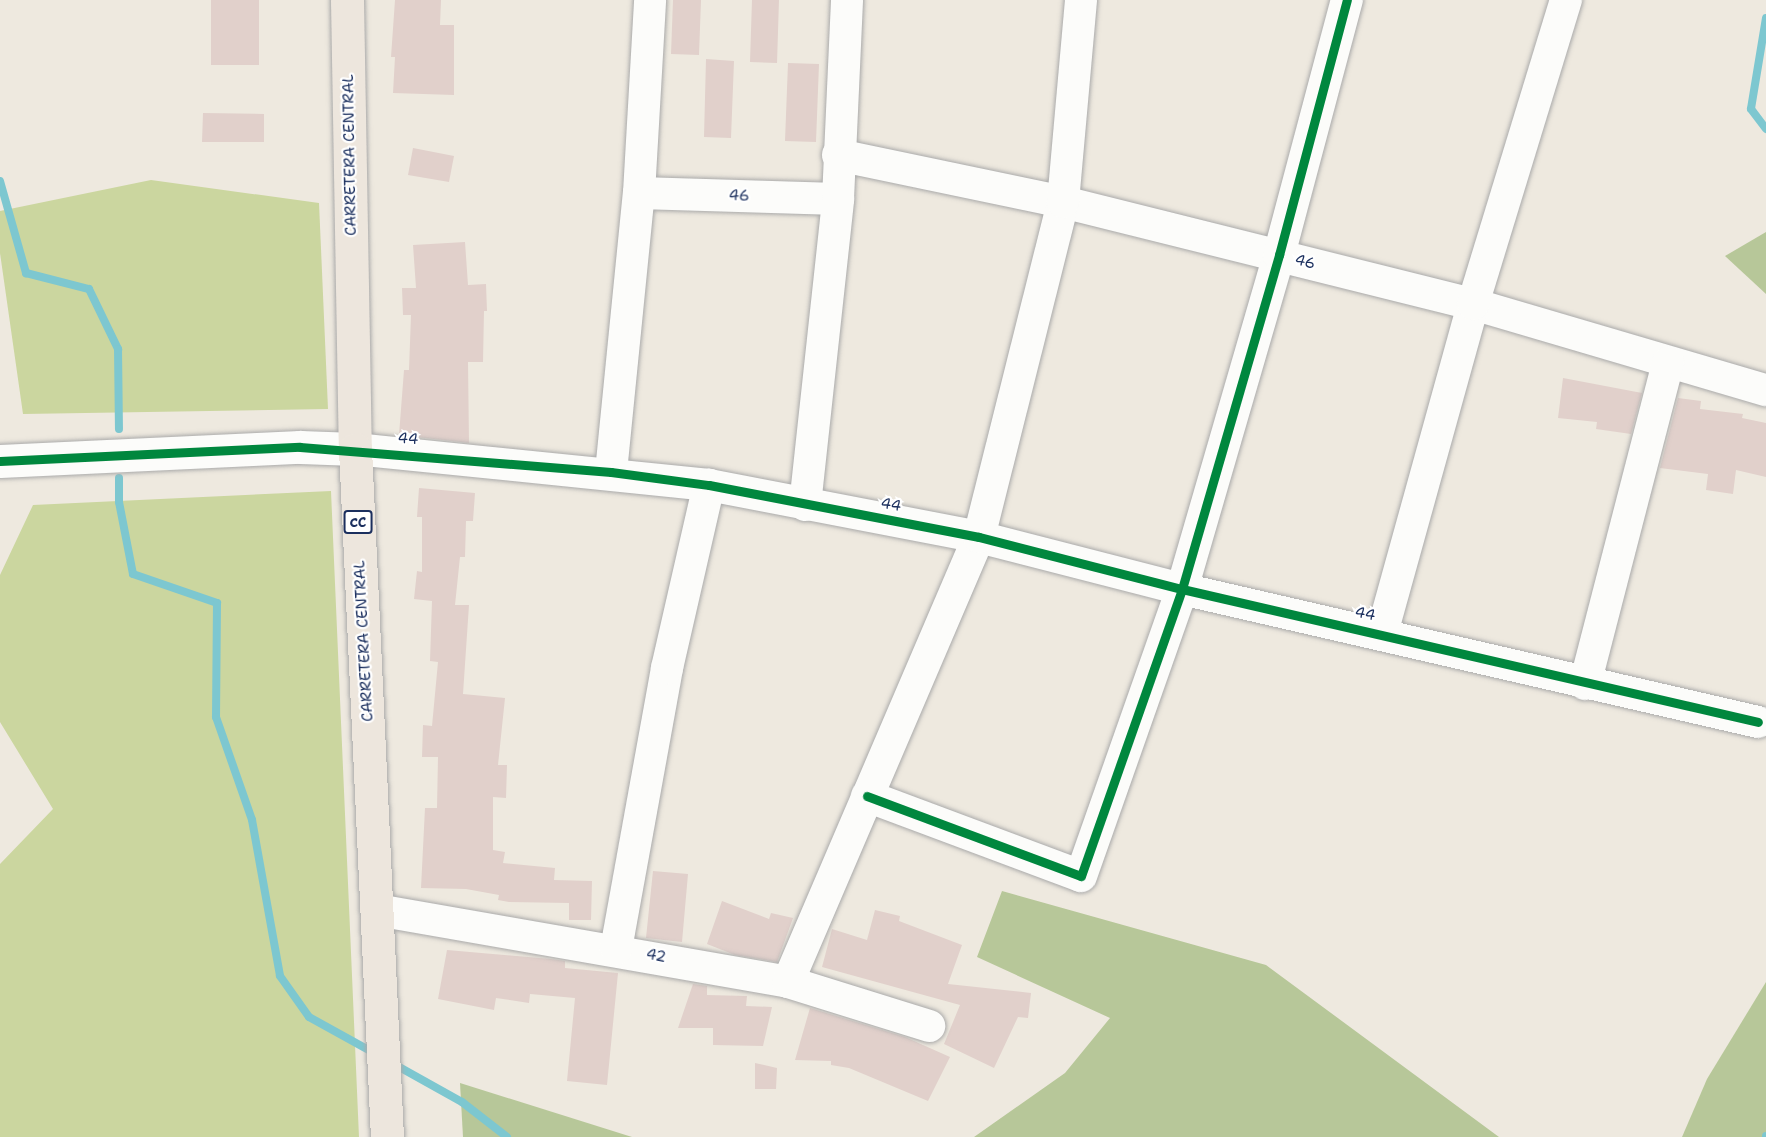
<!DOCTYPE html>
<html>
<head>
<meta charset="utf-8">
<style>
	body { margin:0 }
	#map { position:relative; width:1766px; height:1137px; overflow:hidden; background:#eee9df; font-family:"Shantell Sans",sans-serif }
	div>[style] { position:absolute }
	.green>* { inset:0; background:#cbd69f }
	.forest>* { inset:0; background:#b7c799 }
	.stream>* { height:8px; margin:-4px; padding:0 4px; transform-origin:4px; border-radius:4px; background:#7dc7d0 }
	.building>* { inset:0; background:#e1d0cb }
	.roads { filter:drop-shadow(0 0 2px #aaa) drop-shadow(0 0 2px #aaa) }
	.minor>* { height:32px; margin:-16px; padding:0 16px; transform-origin:16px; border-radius:16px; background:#fcfcfa }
	.tertiary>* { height:33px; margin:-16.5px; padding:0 16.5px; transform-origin:16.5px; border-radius:16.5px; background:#fcfcfa }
	.trunk>* { height:33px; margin:-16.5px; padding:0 16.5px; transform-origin:16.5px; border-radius:16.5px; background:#ede6dd }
	.cycleway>* { height:9px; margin:-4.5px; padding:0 4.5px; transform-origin:4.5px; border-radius:4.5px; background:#00873e }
	span { translate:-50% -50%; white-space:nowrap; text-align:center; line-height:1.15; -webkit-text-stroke:4.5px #fff; paint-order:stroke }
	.shield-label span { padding:2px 4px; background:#fff; border:2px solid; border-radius:4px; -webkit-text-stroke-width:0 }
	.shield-label { font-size:14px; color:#1b2f5e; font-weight:700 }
	.street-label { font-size:15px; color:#1b2f5e }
</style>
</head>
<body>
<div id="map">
	<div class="green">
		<div style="clip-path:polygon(151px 180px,319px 203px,328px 409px,23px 414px,0 253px,0 211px)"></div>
		<div style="clip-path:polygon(331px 491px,359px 1137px,0 1137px,0 864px,53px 809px,0 722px,0 575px,33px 505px)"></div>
	</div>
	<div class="forest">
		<div style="clip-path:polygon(1766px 232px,1766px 294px,1725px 256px)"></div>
		<div style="clip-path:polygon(1002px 891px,1266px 965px,1499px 1137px,974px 1137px,1065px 1073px,1110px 1018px,977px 957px)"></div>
		<div style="clip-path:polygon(1766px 982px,1766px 1137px,1682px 1137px,1707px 1079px)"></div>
		<div style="clip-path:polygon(460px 1083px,632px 1137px,463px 1137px)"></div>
	</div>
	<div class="stream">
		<div style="left:1766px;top:18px;width:92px;rotate:99.4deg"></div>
		<div style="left:1751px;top:109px;width:25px;rotate:53deg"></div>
		<div style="left:0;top:181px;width:96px;rotate:74.2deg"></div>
		<div style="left:26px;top:273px;width:65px;rotate:14.3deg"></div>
		<div style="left:89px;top:289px;width:67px;rotate:64.2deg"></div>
		<div style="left:118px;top:349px;width:80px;rotate:89.3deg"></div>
		<div style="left:119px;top:478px;width:24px;rotate:90deg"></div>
		<div style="left:119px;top:502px;width:73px;rotate:79deg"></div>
		<div style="left:133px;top:574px;width:89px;rotate:19deg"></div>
		<div style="left:217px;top:603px;width:114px;rotate:90.5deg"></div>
		<div style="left:216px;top:717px;width:109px;rotate:70.7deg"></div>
		<div style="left:252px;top:820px;width:158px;rotate:79.8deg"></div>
		<div style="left:280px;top:976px;width:50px;rotate:54.7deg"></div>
		<div style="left:309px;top:1017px;width:77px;rotate:28.9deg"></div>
		<div style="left:392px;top:1063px;width:80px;rotate:29.1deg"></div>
		<div style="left:462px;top:1102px;width:57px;rotate:37.9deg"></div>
		<div style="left:1766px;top:1137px;width:1px;rotate:-90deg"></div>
	</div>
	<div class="building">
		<div style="clip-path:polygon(211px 0,259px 0,259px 65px,211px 65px)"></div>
		<div style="clip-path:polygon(395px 0,441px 0,440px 25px,454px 25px,454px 95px,393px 93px,395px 57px,391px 57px)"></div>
		<div style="clip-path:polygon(673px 0,701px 0,699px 55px,671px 54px)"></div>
		<div style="clip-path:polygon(752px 0,779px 0,777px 63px,750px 62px)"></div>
		<div style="clip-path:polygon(706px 59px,734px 61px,731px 138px,704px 137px)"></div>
		<div style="clip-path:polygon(788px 63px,819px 64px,816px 142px,785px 141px)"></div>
		<div style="clip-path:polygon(203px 113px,264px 114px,264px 142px,202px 142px)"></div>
		<div style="clip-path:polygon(413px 148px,454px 156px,449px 182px,408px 175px)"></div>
		<div style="clip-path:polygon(465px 242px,468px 285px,486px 284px,487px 311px,484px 311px,483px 362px,468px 362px,469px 443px,399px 435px,404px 370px,409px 370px,411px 315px,403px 315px,402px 288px,416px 288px,413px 245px)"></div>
		<div style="clip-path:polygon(1563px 378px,1642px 393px,1631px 434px,1596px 429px,1597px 422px,1558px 418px)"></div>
		<div style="clip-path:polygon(1678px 398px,1701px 401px,1700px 409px,1743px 414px,1742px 418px,1766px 423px,1766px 477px,1736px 470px,1733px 494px,1706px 490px,1708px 474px,1660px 468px)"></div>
		<div style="clip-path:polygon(419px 488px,475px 493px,473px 521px,466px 521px,465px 557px,460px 557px,455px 605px,469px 605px,463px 694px,505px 698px,498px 765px,507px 765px,506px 798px,493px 797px,493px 850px,505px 852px,503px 863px,555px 868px,554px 880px,592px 881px,591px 920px,569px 920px,569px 903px,509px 902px,498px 900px,499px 895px,466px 889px,421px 888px,425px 808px,437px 808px,438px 757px,422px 757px,423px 725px,432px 726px,438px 662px,430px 661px,432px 601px,414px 599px,417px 571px,422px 572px,422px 517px,417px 517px)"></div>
		<div style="clip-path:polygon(653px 871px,688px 874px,682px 942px,646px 938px)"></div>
		<div style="clip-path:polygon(722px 901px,769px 919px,771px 913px,793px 918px,777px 962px,735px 955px,707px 944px)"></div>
		<div style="clip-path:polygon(875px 910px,900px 916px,899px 921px,962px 945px,948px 984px,1031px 993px,1028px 1018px,1018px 1017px,994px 1068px,944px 1044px,960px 1005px,822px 967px,832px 929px,867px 940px)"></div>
		<div style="clip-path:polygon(447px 950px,551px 959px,565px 961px,565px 968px,618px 973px,607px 1085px,567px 1081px,575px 998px,530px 994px,529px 1003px,496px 998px,494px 1010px,438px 999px)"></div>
		<div style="clip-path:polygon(693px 984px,707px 986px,707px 995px,747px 996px,746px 1006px,772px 1007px,763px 1046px,713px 1045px,713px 1028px,678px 1028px)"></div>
		<div style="clip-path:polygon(810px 1008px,905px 1037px,950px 1057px,928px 1101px,849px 1068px,831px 1065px,831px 1061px,795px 1060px)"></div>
		<div style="clip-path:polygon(755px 1063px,777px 1068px,776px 1089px,755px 1089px)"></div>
	</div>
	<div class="roads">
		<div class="minor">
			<div style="left:838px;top:155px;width:230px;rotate:11.8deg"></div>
			<div style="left:1063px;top:202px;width:422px;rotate:14deg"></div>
			<div style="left:1473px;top:304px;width:305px;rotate:16.4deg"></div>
			<div style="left:639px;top:193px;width:199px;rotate:1.7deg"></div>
			<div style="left:355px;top:449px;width:356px;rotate:5.8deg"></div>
			<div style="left:709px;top:485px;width:275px;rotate:10.9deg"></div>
			<div style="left:979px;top:537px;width:210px;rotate:14.4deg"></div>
			<div style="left:1182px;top:589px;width:591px;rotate:13deg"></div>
			<div style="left:611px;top:472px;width:280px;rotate:-84.3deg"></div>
			<div style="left:639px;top:193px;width:193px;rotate:-86.7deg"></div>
			<div style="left:805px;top:505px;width:308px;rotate:-83.8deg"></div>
			<div style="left:838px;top:199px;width:199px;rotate:-87.4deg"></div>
			<div style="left:1382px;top:633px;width:341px;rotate:-74.5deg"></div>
			<div style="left:1473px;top:304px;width:318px;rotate:-73deg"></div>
			<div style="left:1585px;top:684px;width:332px;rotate:-75.5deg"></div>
			<div style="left:867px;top:796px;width:228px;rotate:20.5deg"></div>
			<div style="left:1081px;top:876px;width:304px;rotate:-70.6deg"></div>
			<div style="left:1182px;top:589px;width:348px;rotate:-73.8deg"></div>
			<div style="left:1279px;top:255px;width:264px;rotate:-75.1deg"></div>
			<div style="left:377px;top:910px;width:417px;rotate:9.9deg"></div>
			<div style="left:788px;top:982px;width:148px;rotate:17.3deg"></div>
			<div style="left:616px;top:949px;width:286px;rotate:-79.7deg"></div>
			<div style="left:667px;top:668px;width:188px;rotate:-77.1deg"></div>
			<div style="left:788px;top:982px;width:484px;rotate:-66.8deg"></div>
			<div style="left:979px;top:537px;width:345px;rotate:-75.9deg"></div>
			<div style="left:1063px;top:202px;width:203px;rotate:-84.9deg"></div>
		</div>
		<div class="tertiary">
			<div style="left:0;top:461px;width:300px;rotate:-2.7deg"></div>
			<div style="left:300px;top:447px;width:55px;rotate:2.1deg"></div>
		</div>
		<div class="trunk">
			<div style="left:347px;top:0;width:449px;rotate:89deg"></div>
			<div style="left:355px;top:449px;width:689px;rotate:87.34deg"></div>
		</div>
	</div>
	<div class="cycleway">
		<div style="left:0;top:461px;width:300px;rotate:-2.7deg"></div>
		<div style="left:300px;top:447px;width:312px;rotate:4.6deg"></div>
		<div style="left:611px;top:472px;width:99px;rotate:7.6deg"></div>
		<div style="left:709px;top:485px;width:275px;rotate:10.9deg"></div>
		<div style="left:979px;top:537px;width:210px;rotate:14.4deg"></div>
		<div style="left:1182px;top:589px;width:591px;rotate:13deg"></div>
		<div style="left:867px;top:796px;width:228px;rotate:20.5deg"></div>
		<div style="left:1081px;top:876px;width:304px;rotate:-70.6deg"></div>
		<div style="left:1182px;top:589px;width:348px;rotate:-73.8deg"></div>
		<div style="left:1279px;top:255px;width:264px;rotate:-75.1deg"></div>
	</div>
	<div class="shield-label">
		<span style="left:358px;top:522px">CC</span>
	</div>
	<div class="street-label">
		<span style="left:350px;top:155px;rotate:-91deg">CARRETERA CENTRAL</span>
		<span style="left:739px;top:196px;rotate:2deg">46</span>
		<span style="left:1305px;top:262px;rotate:14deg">46</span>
		<span style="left:408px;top:439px;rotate:5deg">44</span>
		<span style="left:891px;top:505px;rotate:10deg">44</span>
		<span style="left:1365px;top:614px;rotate:12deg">44</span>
		<span style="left:364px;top:641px;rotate:-93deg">CARRETERA CENTRAL</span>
		<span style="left:656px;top:956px;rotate:11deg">42</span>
	</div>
</div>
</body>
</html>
